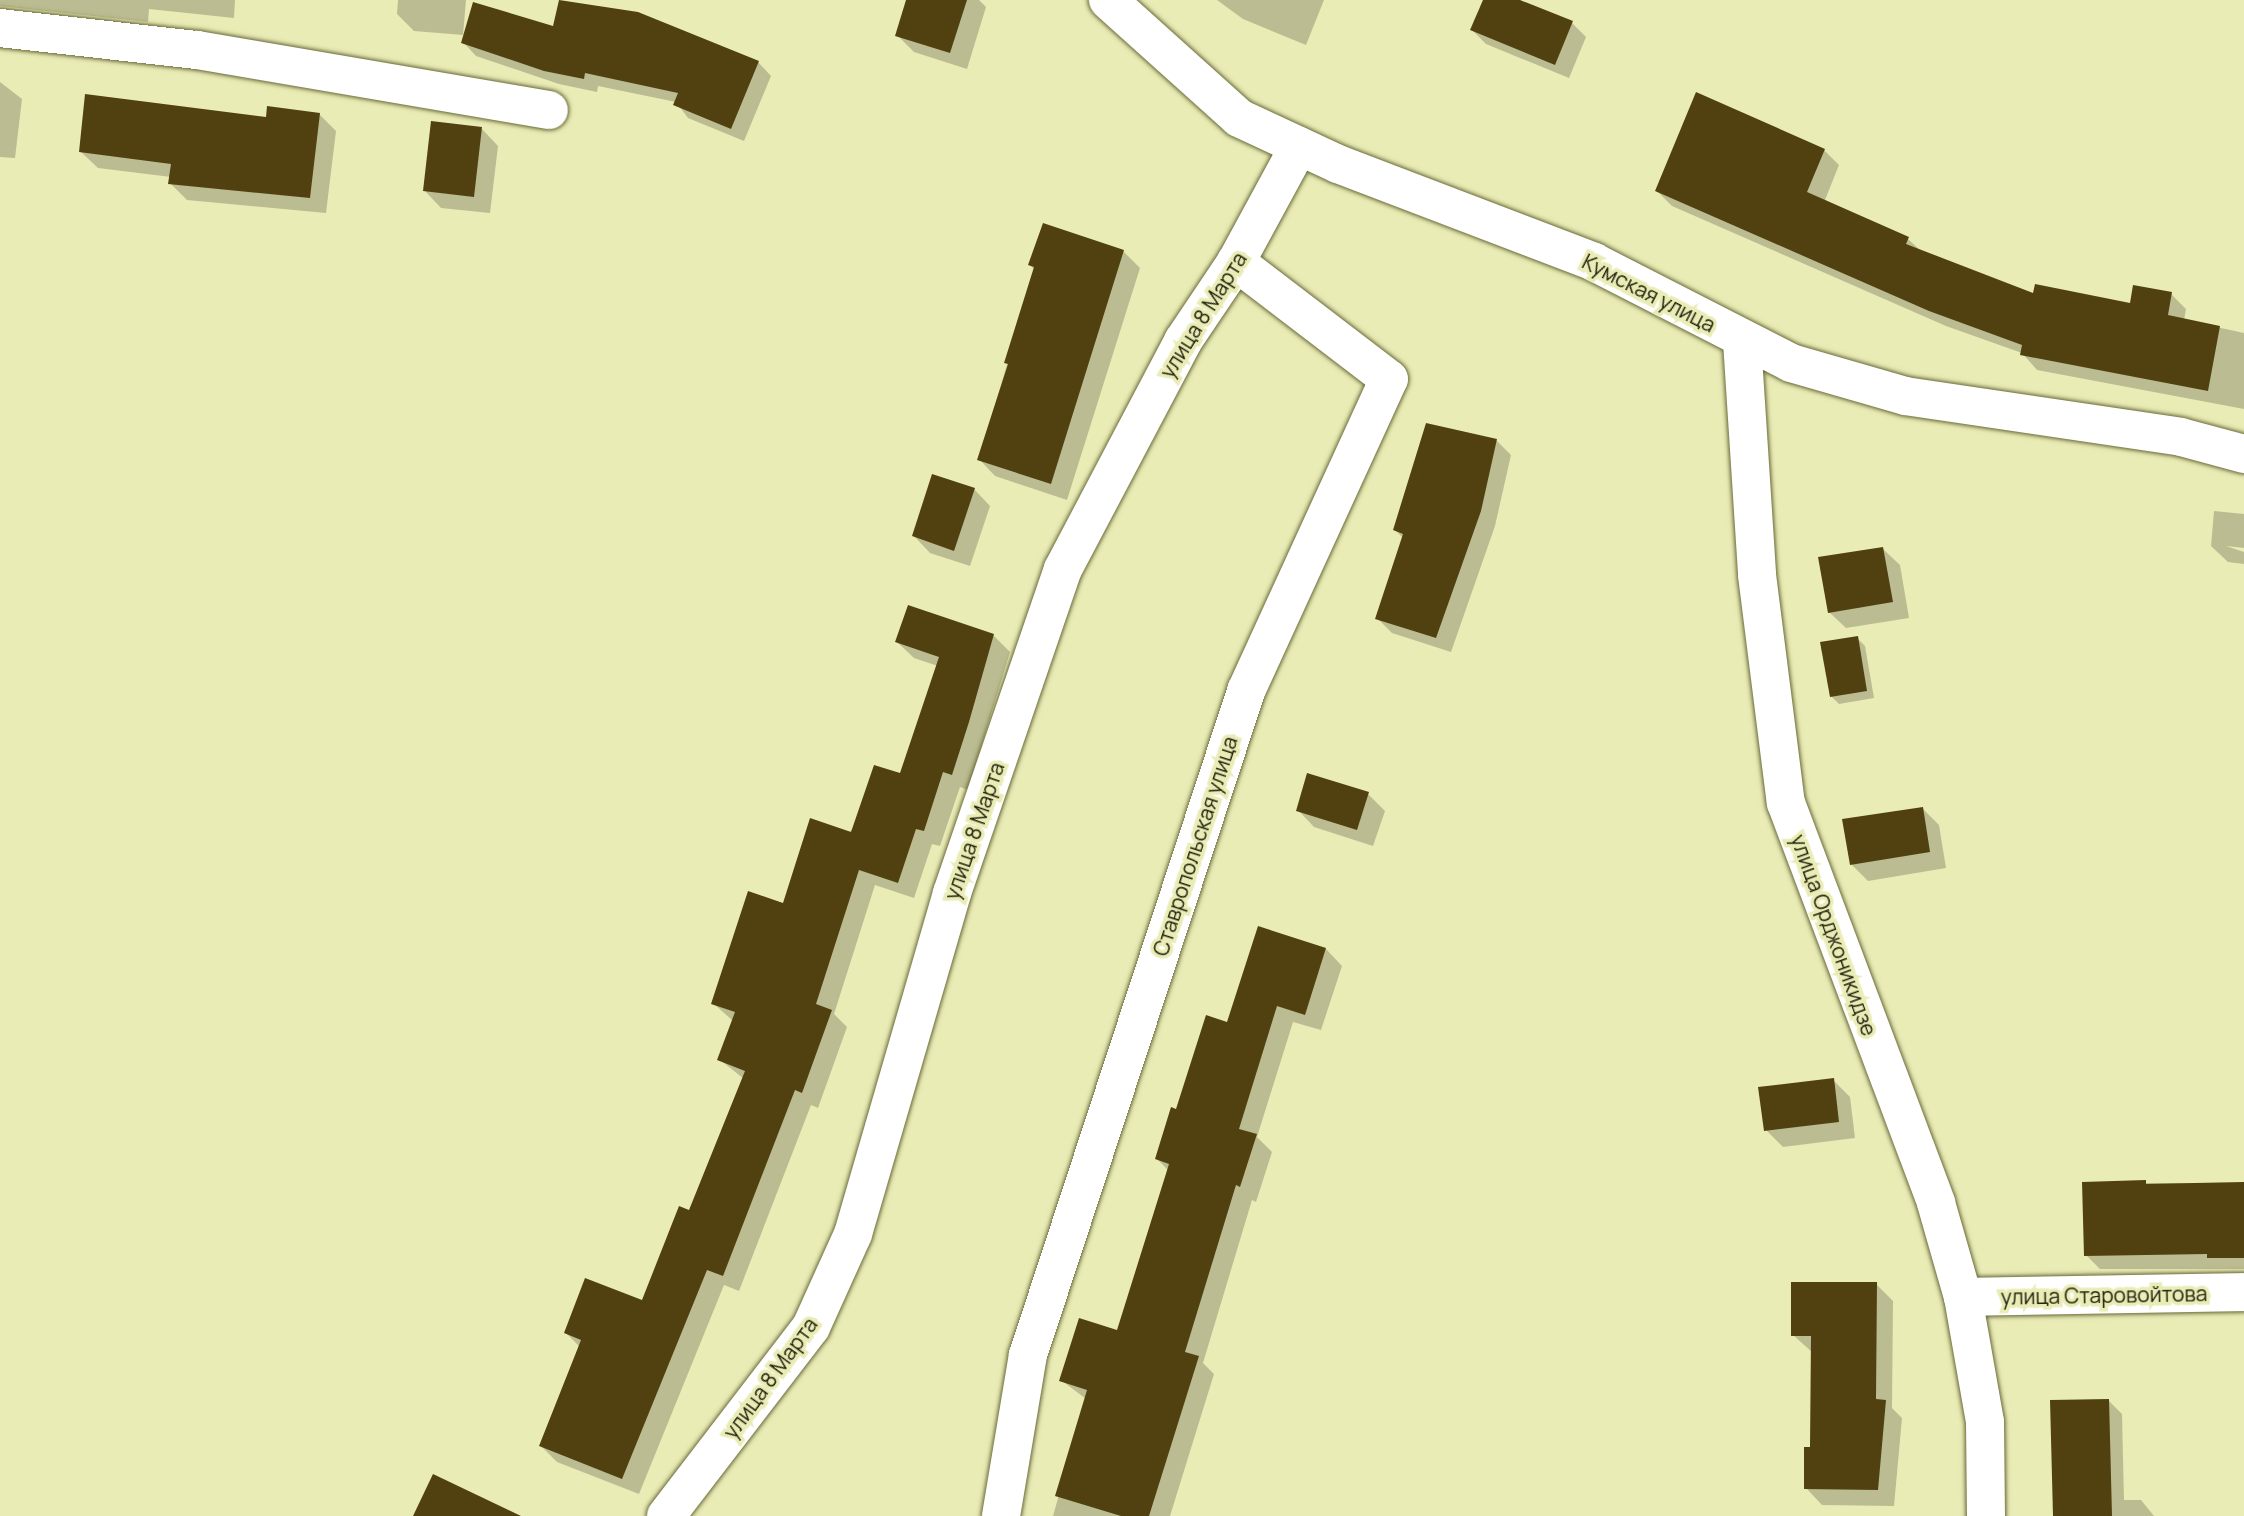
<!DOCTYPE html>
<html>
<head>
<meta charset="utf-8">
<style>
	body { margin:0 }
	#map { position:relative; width:2244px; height:1516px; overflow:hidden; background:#eaecb6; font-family:Manrope,sans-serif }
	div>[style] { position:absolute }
	.shadow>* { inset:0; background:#0003 }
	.building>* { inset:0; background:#514111 }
	.roads { filter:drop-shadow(0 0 2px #696a38) drop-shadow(0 0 2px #696a38) }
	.street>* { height:38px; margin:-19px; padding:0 19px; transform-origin:19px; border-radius:19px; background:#fff }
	span { translate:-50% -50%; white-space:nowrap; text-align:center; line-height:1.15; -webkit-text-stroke:7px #eaecb6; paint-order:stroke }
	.street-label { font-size:21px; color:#22220d }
</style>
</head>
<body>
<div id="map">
	<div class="shadow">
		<div style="clip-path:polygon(0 0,235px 0,234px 18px,149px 9px,148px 22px,0 6px)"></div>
		<div style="clip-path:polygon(398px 0,466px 0,463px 35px,414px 31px,397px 14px)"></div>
		<div style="clip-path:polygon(908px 0,979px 0,986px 7px,967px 69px,914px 52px,897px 35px)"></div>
		<div style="clip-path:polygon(1217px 0,1324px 0,1306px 45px,1243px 19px)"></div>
		<div style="clip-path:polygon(1484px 0,1516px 0,1572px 23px,1586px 37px,1569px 78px,1486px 44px,1472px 30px)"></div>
		<div style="clip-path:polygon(555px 28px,758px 62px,771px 76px,744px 141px,688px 118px,676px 102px,598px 86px,597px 92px,559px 84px,476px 56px,463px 42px)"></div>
		<div style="clip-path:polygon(0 82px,22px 99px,15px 158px,0 157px)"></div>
		<div style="clip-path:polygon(319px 114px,336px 131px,326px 213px,187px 200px,170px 183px,171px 177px,98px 168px,81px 152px)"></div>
		<div style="clip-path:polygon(482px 129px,498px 146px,490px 213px,441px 208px,425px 191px)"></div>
		<div style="clip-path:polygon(1824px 150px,1839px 165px,1825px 200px,1908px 239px,1922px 252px,2034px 295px,2131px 305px,2171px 294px,2186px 309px,2184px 320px,2244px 333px,2244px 409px,2037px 370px,2022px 353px,1946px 326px,1672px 206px,1657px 191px)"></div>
		<div style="clip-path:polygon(1123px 251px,1140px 268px,1067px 500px,995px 476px,979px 459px,1035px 270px,1030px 265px)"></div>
		<div style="clip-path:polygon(1496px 440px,1511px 455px,1495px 526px,1451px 652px,1392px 633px,1377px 618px,1403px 538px,1395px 530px)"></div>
		<div style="clip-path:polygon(974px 489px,990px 506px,970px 566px,930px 553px,914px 536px)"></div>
		<div style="clip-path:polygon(2214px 511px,2244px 514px,2244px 548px,2226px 546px,2244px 552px,2244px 564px,2228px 562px,2211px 546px)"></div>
		<div style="clip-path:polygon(1883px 549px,1900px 565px,1909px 618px,1846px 628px,1829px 612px)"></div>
		<div style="clip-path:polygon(993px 635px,1010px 652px,968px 790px,960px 787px,940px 846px,932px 844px,914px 898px,875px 885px,834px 1014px,847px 1027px,818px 1108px,811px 1105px,739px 1291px,724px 1285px,639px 1494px,557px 1462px,541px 1446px,580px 1347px,566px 1333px,643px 1302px,690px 1212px,744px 1079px,719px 1059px,733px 1021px,713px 1003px,784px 905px,901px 775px,938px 666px,914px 658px,897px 642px)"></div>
		<div style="clip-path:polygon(1857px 638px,1865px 646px,1874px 698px,1839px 704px,1831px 696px)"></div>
		<div style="clip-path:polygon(1368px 794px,1385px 811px,1373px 846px,1314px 827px,1298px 810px)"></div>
		<div style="clip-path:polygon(1923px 809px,1939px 825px,1946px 868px,1868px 881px,1851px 864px)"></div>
		<div style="clip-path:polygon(1259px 928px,1326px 949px,1342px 966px,1321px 1030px,1293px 1022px,1257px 1137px,1272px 1152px,1256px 1202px,1252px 1200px,1203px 1363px,1214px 1374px,1170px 1516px,1053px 1516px,1086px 1399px,1061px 1380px,1118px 1332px,1169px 1171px,1157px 1159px,1177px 1111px,1228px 1024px)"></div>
		<div style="clip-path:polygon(1833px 1080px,1850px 1097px,1855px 1138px,1783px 1147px,1766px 1130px)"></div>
		<div style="clip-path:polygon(2084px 1183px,2244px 1183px,2244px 1269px,2100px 1269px,2086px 1255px)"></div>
		<div style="clip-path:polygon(1876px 1284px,1893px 1301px,1892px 1408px,1902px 1418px,1894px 1506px,1822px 1505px,1806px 1488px,1812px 1449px,1812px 1352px,1793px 1335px)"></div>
		<div style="clip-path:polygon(2108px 1400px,2122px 1414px,2124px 1500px,2141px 1500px,2154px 1516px,2054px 1516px)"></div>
	</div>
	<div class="building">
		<div style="clip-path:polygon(559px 0,638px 12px,759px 61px,731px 129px,673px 105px,678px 93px,585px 73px,584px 79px,544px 71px,461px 43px,473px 2px,553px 26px)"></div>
		<div style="clip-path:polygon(906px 0,967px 0,950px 53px,895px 36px)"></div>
		<div style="clip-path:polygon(1483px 0,1520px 0,1573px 21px,1555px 65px,1470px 30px)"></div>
		<div style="clip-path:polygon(1696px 92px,1825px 149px,1807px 192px,1909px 237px,1906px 244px,2033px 293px,2035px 284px,2130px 303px,2133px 285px,2172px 292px,2168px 315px,2220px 326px,2208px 391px,2020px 355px,2022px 345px,1929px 311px,1655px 191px)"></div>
		<div style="clip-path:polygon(85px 94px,266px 117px,267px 106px,320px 113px,310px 198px,168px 184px,171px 164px,79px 152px)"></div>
		<div style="clip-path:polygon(431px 121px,482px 127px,474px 197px,423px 191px)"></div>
		<div style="clip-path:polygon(1043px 223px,1124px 250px,1051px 484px,977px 460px,1008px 364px,1004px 363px,1034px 267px,1028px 265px)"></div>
		<div style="clip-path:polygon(1426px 423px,1497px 439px,1481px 511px,1436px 638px,1375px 619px,1403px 534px,1393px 530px)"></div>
		<div style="clip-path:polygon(932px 474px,975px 488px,954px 551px,912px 536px)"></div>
		<div style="clip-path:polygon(1883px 547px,1893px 602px,1828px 613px,1818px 557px)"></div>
		<div style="clip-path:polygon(908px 605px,994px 634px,969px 722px,952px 775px,943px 772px,924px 831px,916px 829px,898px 883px,859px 870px,816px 1004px,832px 1010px,802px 1093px,795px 1090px,723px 1276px,707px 1270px,622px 1479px,539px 1446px,581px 1340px,564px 1333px,585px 1278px,642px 1300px,679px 1206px,689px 1210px,745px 1071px,717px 1060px,735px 1012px,711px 1004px,748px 891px,783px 903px,810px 818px,851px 832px,874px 765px,900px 773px,939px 657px,895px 642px)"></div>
		<div style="clip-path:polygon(1858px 636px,1867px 691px,1830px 697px,1820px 642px)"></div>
		<div style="clip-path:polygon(1307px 773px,1369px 792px,1357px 830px,1296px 811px)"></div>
		<div style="clip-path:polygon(1923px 807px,1930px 852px,1850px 865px,1842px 819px)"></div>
		<div style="clip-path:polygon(1258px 926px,1326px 948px,1305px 1015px,1277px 1006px,1239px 1129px,1257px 1134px,1240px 1187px,1236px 1185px,1185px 1352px,1199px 1356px,1149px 1516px,1121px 1516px,1055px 1496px,1087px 1390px,1059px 1381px,1079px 1318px,1117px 1330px,1169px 1164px,1155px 1159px,1171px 1107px,1176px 1109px,1206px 1015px,1227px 1022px)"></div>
		<div style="clip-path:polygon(1834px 1078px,1839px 1122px,1764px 1131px,1758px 1087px)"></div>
		<div style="clip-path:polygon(2146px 1180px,2146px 1184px,2244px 1182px,2244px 1258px,2207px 1258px,2207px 1254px,2084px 1256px,2082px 1182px)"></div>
		<div style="clip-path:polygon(1791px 1282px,1877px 1282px,1876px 1399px,1886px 1400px,1878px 1490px,1804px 1489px,1804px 1447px,1810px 1447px,1811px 1336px,1791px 1336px)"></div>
		<div style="clip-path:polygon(2109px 1399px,2112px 1516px,2053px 1516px,2050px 1400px)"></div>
		<div style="clip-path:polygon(433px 1474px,521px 1516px,413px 1516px)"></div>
	</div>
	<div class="roads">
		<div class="street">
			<div style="left:1108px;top:0;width:176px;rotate:42deg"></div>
			<div style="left:1239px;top:118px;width:109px;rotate:24.9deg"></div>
			<div style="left:1338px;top:164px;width:274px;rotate:20.9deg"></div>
			<div style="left:1594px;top:262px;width:221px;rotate:27.1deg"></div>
			<div style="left:1791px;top:363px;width:119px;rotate:16.1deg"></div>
			<div style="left:1905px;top:396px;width:279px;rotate:8.4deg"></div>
			<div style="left:2181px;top:437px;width:65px;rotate:15.1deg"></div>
			<div style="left:0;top:28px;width:198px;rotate:6.4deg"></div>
			<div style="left:197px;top:50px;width:357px;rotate:9.7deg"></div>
			<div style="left:1742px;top:341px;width:234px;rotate:86.3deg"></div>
			<div style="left:1757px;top:575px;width:230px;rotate:82.8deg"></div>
			<div style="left:1786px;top:803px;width:427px;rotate:69.4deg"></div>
			<div style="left:1936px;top:1203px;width:98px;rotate:74deg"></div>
			<div style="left:1963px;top:1297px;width:127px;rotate:80deg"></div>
			<div style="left:1985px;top:1422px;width:94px;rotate:89.4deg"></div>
			<div style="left:1963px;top:1297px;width:281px;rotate:-1deg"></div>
			<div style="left:666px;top:1516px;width:238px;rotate:-52.5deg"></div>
			<div style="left:811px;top:1327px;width:102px;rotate:-65.7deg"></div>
			<div style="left:853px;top:1234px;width:355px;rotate:-73.8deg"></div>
			<div style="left:952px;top:893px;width:342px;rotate:-71.1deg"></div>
			<div style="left:1063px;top:569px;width:258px;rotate:-62.2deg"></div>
			<div style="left:1183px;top:341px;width:95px;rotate:-56.1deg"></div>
			<div style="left:1236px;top:262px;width:132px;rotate:-61.5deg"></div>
			<div style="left:1001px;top:1516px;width:163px;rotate:-80.5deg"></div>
			<div style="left:1028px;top:1355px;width:699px;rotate:-71.82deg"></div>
			<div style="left:1246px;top:691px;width:343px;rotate:-65.4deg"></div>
			<div style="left:1389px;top:379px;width:193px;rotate:-142.6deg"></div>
		</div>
	</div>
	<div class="street-label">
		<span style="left:1649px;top:293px;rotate:27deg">Кумская улица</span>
		<span style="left:1203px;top:315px;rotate:-58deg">улица 8 Марта</span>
		<span style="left:974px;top:831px;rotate:-71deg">улица 8 Марта</span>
		<span style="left:1195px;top:846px;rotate:-72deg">Ставропольская улица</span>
		<span style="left:1834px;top:935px;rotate:70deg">улица Орджоникидзе</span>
		<span style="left:2104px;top:1295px;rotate:-1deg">улица Старовойтова</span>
		<span style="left:770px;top:1378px;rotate:-54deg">улица 8 Марта</span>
	</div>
</div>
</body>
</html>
